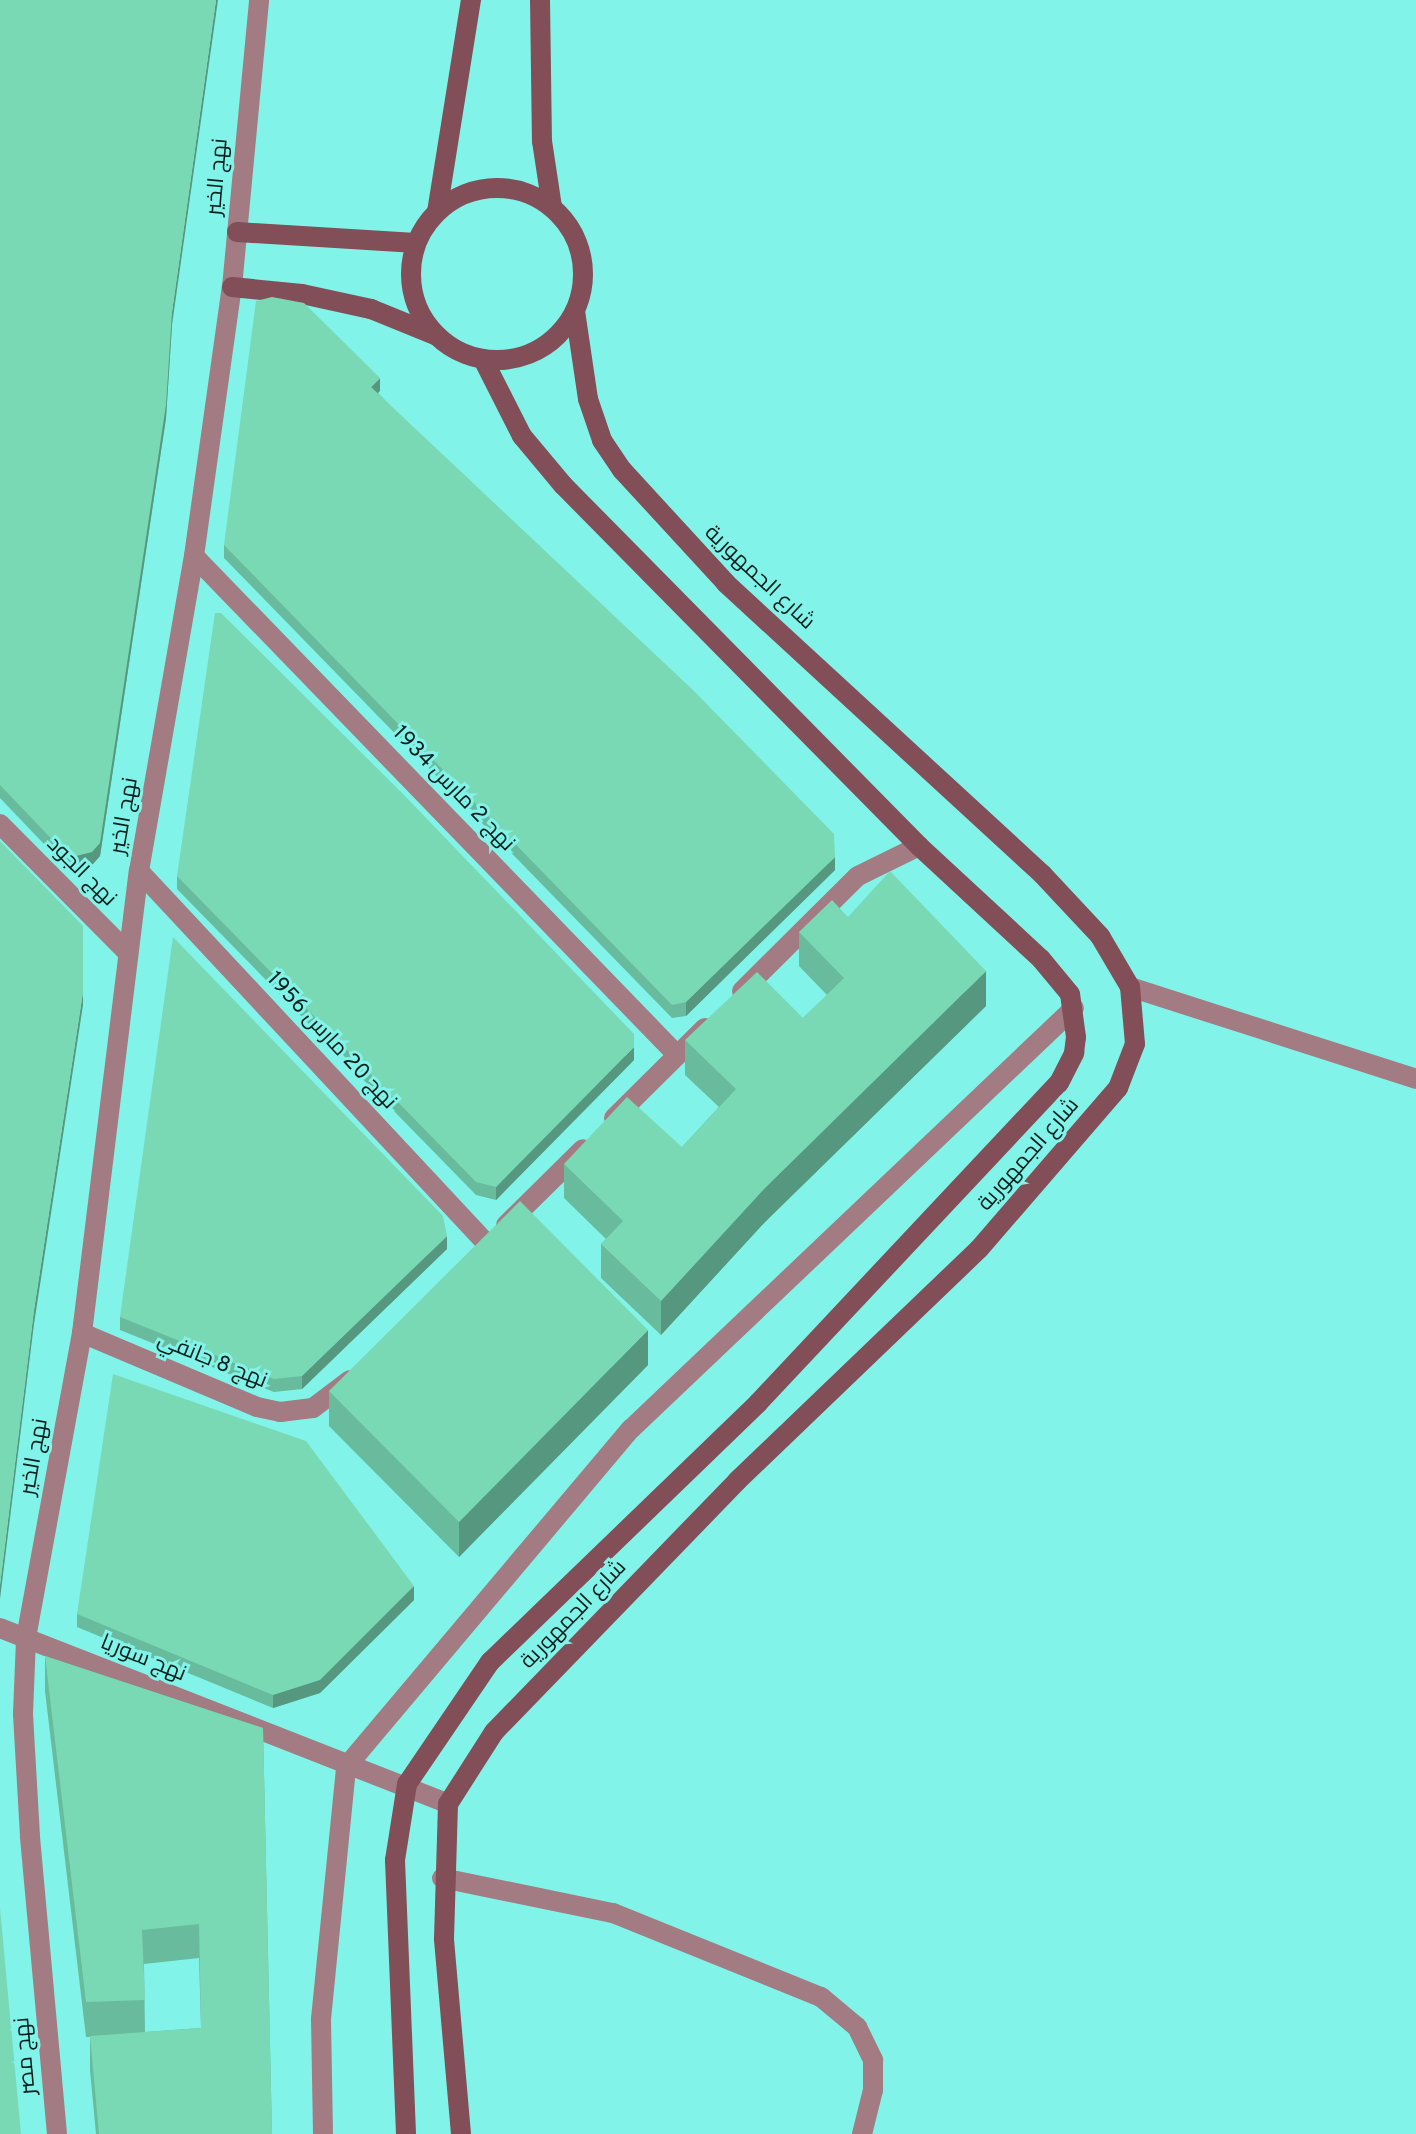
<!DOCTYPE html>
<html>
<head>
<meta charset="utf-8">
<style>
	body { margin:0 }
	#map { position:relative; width:1416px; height:2134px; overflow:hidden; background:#82f3e9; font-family:Overpass,Cairo,sans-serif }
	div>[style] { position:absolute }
	.street>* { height:20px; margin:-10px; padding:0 10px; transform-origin:10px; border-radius:10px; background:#a27c82 }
	.secondary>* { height:20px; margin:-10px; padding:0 10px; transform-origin:10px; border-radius:10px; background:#824e58 }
	.secondary>.ring { margin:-10px; padding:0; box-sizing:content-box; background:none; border:20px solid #824e58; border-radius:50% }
	.wall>* { inset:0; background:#68bb9c }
	.shaded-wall>* { inset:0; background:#55987f }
	.building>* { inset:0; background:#79d9b5 }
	span { translate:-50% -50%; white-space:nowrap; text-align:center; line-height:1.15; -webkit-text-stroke:6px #82f3e9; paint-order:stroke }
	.street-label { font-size:22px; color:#051f1d }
</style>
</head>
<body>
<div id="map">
	<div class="street">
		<div style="left:194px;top:556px;width:694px;rotate:45.93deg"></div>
		<div style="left:0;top:824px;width:182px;rotate:45.2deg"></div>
		<div style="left:139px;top:871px;width:510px;rotate:46.99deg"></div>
		<div style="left:1130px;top:987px;width:300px;rotate:17.8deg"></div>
		<div style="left:742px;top:991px;width:163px;rotate:-44.8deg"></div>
		<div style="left:858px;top:876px;width:68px;rotate:-26.2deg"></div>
		<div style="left:614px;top:1118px;width:128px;rotate:-44.7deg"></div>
		<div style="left:506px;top:1225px;width:108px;rotate:-44.6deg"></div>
		<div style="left:82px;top:1333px;width:190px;rotate:22.9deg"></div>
		<div style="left:257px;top:1407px;width:24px;rotate:12deg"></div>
		<div style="left:280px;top:1412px;width:33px;rotate:-7deg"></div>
		<div style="left:313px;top:1408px;width:46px;rotate:-37.1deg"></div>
		<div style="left:0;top:1628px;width:481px;rotate:21.4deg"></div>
		<div style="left:346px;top:1767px;width:442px;rotate:-49.9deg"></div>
		<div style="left:631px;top:1429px;width:611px;rotate:-43.54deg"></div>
		<div style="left:442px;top:1878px;width:175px;rotate:11.6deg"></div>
		<div style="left:613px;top:1913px;width:224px;rotate:22deg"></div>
		<div style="left:821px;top:1997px;width:47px;rotate:39.8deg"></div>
		<div style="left:857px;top:2027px;width:37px;rotate:64deg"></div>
		<div style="left:873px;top:2060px;width:30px;rotate:90deg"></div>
		<div style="left:873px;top:2090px;width:45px;rotate:104deg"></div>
		<div style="left:57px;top:2134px;width:299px;rotate:-95.2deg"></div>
		<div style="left:30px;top:1836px;width:122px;rotate:-93.3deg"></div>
		<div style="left:23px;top:1714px;width:76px;rotate:-87.7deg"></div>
		<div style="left:26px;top:1638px;width:310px;rotate:-79.6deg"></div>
		<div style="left:82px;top:1333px;width:466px;rotate:-83deg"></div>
		<div style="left:139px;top:871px;width:320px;rotate:-80.1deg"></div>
		<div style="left:194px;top:556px;width:272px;rotate:-82deg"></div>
		<div style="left:232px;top:287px;width:288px;rotate:-84.6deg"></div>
		<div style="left:323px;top:2134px;width:115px;rotate:-91deg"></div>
		<div style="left:321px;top:2019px;width:253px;rotate:-84.3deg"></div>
	</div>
	<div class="secondary">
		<div style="left:540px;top:0;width:141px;rotate:89.2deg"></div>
		<div style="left:542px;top:141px;width:67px;rotate:81.4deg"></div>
		<div class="ring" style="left:411px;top:188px;width:152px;height:152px"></div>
		<div style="left:437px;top:212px;width:215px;rotate:-80.9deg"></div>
		<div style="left:237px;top:232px;width:179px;rotate:3.5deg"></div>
		<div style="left:232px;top:287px;width:70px;rotate:5.7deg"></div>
		<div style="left:302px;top:294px;width:71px;rotate:12.3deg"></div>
		<div style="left:371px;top:309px;width:71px;rotate:22.2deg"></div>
		<div style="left:406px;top:2134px;width:274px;rotate:-92.3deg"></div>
		<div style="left:395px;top:1860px;width:77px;rotate:-81deg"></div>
		<div style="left:407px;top:1784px;width:148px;rotate:-55.8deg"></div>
		<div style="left:490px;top:1662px;width:373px;rotate:-44deg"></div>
		<div style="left:758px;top:1403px;width:439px;rotate:-46.8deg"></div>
		<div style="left:1059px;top:1083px;width:34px;rotate:-63deg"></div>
		<div style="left:1074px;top:1053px;width:16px;rotate:-83deg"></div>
		<div style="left:1076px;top:1037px;width:43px;rotate:-97.9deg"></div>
		<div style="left:1070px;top:994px;width:45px;rotate:-129.6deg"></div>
		<div style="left:1041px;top:959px;width:166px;rotate:-137.2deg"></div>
		<div style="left:919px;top:846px;width:507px;rotate:-134.6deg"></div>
		<div style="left:563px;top:485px;width:64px;rotate:-129.9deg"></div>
		<div style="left:522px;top:436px;width:86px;rotate:-116.9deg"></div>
		<div style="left:461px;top:2134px;width:196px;rotate:-95deg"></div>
		<div style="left:444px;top:1939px;width:135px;rotate:-88.3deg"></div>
		<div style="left:448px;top:1804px;width:85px;rotate:-57.4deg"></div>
		<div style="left:494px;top:1732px;width:349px;rotate:-45.9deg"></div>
		<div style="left:737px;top:1481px;width:335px;rotate:-43.8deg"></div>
		<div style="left:979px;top:1249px;width:213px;rotate:-49.2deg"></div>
		<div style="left:1118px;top:1088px;width:47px;rotate:-68.9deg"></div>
		<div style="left:1135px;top:1044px;width:57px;rotate:-95deg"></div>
		<div style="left:1130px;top:987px;width:59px;rotate:-120.5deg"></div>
		<div style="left:1100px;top:936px;width:85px;rotate:-133.1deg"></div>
		<div style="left:1042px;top:874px;width:430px;rotate:-137.4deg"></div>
		<div style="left:726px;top:583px;width:154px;rotate:-132.6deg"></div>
		<div style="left:622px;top:470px;width:36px;rotate:-124deg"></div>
		<div style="left:602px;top:440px;width:43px;rotate:-108.9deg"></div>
		<div style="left:588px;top:399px;width:89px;rotate:-98.4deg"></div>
	</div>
	<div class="wall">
		<div style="clip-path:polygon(0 0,172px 325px,166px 418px,100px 856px,92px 865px,72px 870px,64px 865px,0 798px)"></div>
		<div style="clip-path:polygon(380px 391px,378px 393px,835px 870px,686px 1016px,672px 1018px,224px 558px,224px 545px)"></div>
		<div style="clip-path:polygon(177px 876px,634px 1060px,496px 1200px,476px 1195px,177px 889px)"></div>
		<div style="clip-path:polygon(848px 917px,986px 1006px,765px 1222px,661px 1335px,601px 1278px,601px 1244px,606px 1239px,564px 1198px,564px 1164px,682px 1147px,719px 1107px,685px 1075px,685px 1040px,803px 1018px,827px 995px,799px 966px,799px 932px)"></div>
		<div style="clip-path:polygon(447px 1249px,302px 1389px,274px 1392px,120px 1330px,120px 1317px)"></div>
		<div style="clip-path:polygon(648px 1365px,459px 1557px,329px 1426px,329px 1391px)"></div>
		<div style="clip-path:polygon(414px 1600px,320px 1693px,273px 1708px,77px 1627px,77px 1614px)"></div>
		<div style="clip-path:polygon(evenodd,45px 1656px,263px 1728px,272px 2134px,96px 2134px,90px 2070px,90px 2037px,86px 2037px,45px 1691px,45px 1656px,199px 1958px,201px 2028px,145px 2032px,144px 1964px,199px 1958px)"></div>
	</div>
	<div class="shaded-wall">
		<div style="clip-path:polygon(216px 0,218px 0,172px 325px,166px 418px,100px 856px,92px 865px,72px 870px,72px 857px,172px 312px)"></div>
		<div style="clip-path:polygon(380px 378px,380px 391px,371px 400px,371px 387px)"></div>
		<div style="clip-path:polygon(835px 857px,835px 870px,686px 1016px,686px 1002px)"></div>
		<div style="clip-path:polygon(986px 971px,986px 1006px,765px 1222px,661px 1335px,661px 1301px,765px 1188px)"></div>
		<div style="clip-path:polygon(83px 992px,83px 1005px,34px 1324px,0 1599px,0 1585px,34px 1310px)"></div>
		<div style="clip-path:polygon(634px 1047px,634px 1060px,496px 1200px,496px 1187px)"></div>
		<div style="clip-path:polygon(447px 1236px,447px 1249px,302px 1389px,302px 1376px)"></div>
		<div style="clip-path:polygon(648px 1330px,648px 1365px,459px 1557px,459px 1522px)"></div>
		<div style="clip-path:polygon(414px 1586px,414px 1600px,320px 1693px,273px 1708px,273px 1695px)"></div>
	</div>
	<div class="building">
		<div style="clip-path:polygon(0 0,216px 0,172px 312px,166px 405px,100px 843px,92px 852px,72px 857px,64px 852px,0 785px)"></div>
		<div style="clip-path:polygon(272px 297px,304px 303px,380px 378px,371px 387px,693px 690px,834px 834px,835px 857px,686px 1002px,672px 1005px,224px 545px,256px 301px)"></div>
		<div style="clip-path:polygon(215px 613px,221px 613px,404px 795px,634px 1034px,634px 1047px,496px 1187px,476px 1182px,177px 876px)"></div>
		<div style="clip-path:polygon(0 841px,83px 926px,83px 992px,34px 1310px,0 1585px)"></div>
		<div style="clip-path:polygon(890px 871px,986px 971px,765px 1188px,661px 1301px,601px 1244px,623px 1221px,564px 1164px,627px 1097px,682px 1147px,736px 1089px,685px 1040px,757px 972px,803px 1018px,844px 978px,799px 932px,832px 900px,848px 917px)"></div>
		<div style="clip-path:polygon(173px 937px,443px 1216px,447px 1236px,302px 1376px,274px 1379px,120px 1317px)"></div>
		<div style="clip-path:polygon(520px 1201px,648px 1330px,459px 1522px,329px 1391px)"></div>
		<div style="clip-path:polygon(113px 1374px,306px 1441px,414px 1586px,320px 1680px,273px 1695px,77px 1614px)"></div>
		<div style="clip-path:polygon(45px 1656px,263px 1728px,272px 2134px,99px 2134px,90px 2036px,201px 2028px,199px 1924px,142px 1930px,145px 2000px,86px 2002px)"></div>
		<div style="clip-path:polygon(0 1908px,21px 2134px,0 2134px)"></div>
	</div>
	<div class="street-label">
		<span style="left:218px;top:177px;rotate:-85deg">نهج الخير</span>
		<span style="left:759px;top:578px;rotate:43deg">شارع الجمهورية</span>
		<span style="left:453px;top:789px;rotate:46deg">نهج 2 مارس 1934</span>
		<span style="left:125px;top:816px;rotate:-80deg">نهج الخير</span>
		<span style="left:81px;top:872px;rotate:45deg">نهج الجود</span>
		<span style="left:331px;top:1041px;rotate:47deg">نهج 20 مارس 1956</span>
		<span style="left:1029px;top:1155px;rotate:-49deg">شارع الجمهورية</span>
		<span style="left:212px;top:1361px;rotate:22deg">نهج 8 جانفي</span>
		<span style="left:35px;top:1457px;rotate:-80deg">نهج الخير</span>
		<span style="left:574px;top:1615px;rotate:-46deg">شارع الجمهورية</span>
		<span style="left:143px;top:1659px;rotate:22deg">نهج سوريا</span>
		<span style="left:26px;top:2056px;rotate:-95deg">نهج مصر</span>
	</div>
</div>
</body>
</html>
